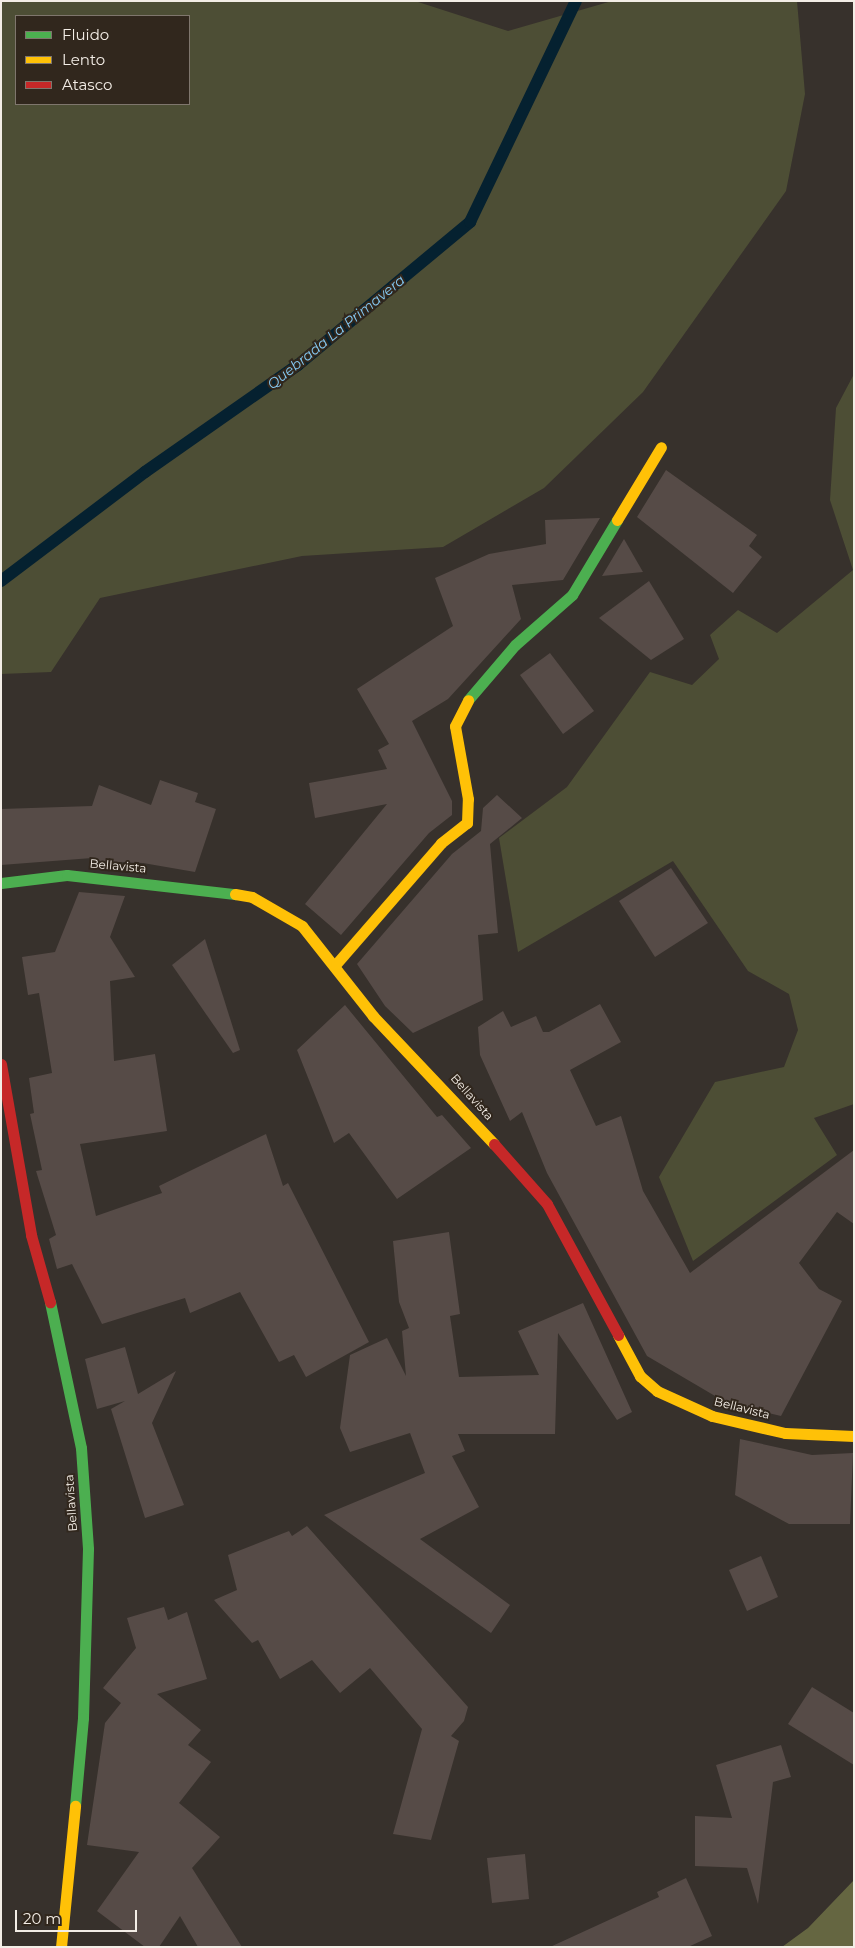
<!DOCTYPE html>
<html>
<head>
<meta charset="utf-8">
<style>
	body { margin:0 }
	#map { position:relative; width:855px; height:1948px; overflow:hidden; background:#37312c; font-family:Montserrat,sans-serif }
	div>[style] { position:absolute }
	.green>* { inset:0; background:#4d4e35 }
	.forest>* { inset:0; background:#656641 }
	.stream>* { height:12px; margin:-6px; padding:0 6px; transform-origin:6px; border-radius:6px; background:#052130 }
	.building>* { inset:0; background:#564b47 }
	.fast>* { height:11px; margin:-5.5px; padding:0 5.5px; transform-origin:5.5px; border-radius:5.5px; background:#4caf50 }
	.slow>* { height:11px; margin:-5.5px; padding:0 5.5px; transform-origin:5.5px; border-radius:5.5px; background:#ffc107 }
	.jam>* { height:11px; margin:-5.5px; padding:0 5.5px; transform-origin:5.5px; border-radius:5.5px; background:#c62828 }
	span { translate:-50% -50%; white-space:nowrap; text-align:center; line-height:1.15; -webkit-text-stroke:4px #31271d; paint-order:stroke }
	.street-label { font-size:12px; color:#f3ede6 }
	.water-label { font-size:14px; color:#85c9f3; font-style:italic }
	.frame { position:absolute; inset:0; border:2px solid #f3ede6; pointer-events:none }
	.legend { position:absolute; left:15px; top:15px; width:175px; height:90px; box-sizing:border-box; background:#31271d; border:1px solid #7f766d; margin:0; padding:6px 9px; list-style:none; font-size:15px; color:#f3ede6 }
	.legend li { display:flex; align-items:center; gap:10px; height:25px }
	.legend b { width:25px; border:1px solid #7f766d }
	.scale { position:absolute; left:15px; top:1910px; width:122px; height:22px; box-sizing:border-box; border:2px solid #f3ede6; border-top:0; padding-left:6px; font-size:15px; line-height:18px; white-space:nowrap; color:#f3ede6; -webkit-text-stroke:4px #31271d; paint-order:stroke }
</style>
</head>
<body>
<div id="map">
	<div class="green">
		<div style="clip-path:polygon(evenodd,2px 1px,415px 1px,508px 31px,612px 1px,797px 1px,805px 94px,786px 191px,643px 392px,544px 488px,443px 547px,302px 556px,100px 598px,51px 672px,1px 674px,2px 1px,16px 16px,189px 16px,189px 104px,16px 104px,16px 16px)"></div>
		<div style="clip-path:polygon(854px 374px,854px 1104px,814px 1118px,837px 1155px,693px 1261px,659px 1177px,715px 1082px,784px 1067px,798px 1030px,789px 994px,748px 971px,673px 861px,518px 952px,499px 838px,567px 787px,650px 672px,692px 685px,719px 659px,710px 635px,738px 610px,777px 633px,853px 570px,830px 500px,836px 408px)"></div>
	</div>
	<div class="forest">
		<div style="clip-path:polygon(854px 1880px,854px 1947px,782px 1947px,808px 1928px)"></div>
	</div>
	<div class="stream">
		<div style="left:1px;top:581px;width:181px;rotate:-37.1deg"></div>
		<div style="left:145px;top:472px;width:187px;rotate:-35deg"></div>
		<div style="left:298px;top:365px;width:224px;rotate:-39.7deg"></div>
		<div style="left:470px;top:222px;width:245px;rotate:-64.4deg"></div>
	</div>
	<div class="building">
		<div style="clip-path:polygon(666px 470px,757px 535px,749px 546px,762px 557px,733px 593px,637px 517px)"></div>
		<div style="clip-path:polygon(600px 518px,563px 580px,512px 585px,521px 619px,448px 699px,412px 721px,452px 801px,452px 815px,429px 833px,341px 935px,305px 904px,387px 804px,315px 818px,309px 783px,387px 769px,378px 750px,389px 744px,357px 689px,453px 626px,435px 578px,489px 554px,546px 544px,545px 520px)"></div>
		<div style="clip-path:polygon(624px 539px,643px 572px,602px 576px)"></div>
		<div style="clip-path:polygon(649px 581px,684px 639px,651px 660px,599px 618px)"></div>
		<div style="clip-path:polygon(550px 653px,594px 711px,563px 734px,520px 675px)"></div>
		<div style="clip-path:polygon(160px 780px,198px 793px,195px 802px,216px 809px,195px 872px,143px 863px,91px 861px,92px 858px,1px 865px,1px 809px,92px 806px,99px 785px,151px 805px)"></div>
		<div style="clip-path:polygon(497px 795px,522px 818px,490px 844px,498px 933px,478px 935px,483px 1000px,413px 1033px,385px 1006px,357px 964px,452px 854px,481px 831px,483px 808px)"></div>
		<div style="clip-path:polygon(671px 868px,708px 923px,655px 957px,619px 901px)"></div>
		<div style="clip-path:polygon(79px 892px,125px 896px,110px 937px,135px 977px,110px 981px,114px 1061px,155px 1054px,167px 1131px,80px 1144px,96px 1216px,162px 1193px,159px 1186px,266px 1134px,283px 1186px,288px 1183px,369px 1342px,306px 1377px,294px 1355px,279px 1362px,240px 1292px,190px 1313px,185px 1298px,102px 1324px,72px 1264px,57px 1269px,49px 1239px,56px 1235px,36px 1171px,42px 1170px,30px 1114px,34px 1113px,29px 1078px,52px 1073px,39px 993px,28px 995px,22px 957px,55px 952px)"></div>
		<div style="clip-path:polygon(205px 939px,240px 1050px,233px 1053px,172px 965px)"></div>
		<div style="clip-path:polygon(600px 1004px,621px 1042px,570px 1070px,596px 1126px,621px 1116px,643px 1191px,690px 1273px,854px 1150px,854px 1224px,837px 1212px,799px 1263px,819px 1289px,842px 1301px,781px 1416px,727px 1403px,647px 1356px,547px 1173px,522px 1112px,510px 1121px,480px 1055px,478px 1027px,503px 1011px,511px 1027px,536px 1016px,543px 1032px,549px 1032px)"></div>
		<div style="clip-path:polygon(345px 1005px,437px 1117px,442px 1115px,471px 1148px,397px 1199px,349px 1133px,334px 1143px,297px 1050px)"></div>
		<div style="clip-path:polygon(449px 1232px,460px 1314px,450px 1316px,459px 1377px,539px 1375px,518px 1331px,583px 1303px,632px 1412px,617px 1420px,558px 1333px,555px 1434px,458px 1434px,465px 1451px,452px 1456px,479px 1507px,420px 1539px,510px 1605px,491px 1633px,324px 1515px,425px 1473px,410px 1433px,350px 1452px,340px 1428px,350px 1355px,387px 1338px,406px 1376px,402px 1331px,409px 1328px,399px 1302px,393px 1241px)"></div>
		<div style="clip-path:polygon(125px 1347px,138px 1394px,176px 1371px,152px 1423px,184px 1505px,145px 1518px,111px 1409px,125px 1401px,97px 1409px,85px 1359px)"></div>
		<div style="clip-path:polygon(740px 1439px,812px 1455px,853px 1453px,850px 1524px,789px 1524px,735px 1495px)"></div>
		<div style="clip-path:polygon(307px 1526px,468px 1707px,464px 1721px,451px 1736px,459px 1741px,431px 1840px,393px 1834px,422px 1729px,370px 1668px,340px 1693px,312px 1660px,280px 1679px,258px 1640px,252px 1643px,214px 1600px,237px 1590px,228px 1555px,289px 1531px,292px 1536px)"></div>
		<div style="clip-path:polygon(761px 1556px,778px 1597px,747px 1611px,729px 1570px)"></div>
		<div style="clip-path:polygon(164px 1607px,168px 1620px,187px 1612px,207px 1679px,157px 1694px,201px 1730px,188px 1745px,211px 1762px,179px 1803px,220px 1837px,192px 1868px,242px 1947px,198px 1947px,180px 1916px,159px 1947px,145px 1947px,97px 1911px,139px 1852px,87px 1845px,105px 1723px,121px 1703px,103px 1688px,136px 1648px,127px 1618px)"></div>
		<div style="clip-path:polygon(812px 1687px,854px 1713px,854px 1765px,788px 1724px)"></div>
		<div style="clip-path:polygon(781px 1745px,791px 1777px,773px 1782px,758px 1904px,747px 1868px,695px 1866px,695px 1816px,732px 1818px,716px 1765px)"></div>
		<div style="clip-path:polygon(525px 1854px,529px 1899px,492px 1903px,487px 1858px)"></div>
		<div style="clip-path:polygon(686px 1878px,712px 1936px,688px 1947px,550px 1947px,659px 1897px,657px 1892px)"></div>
	</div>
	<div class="fast">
		<div style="left:468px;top:700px;width:72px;rotate:-49.5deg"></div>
		<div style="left:515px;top:645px;width:76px;rotate:-41.3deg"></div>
		<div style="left:572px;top:595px;width:87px;rotate:-59deg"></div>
		<div style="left:1px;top:883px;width:66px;rotate:-6.9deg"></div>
		<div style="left:67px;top:875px;width:169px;rotate:6.5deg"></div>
		<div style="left:50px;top:1302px;width:149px;rotate:78deg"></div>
		<div style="left:81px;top:1448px;width:101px;rotate:86deg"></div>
		<div style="left:88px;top:1549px;width:169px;rotate:91.7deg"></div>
		<div style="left:83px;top:1718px;width:88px;rotate:95.2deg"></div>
	</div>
	<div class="slow">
		<div style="left:617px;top:520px;width:85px;rotate:-58.9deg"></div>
		<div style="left:235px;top:894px;width:17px;rotate:10deg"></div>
		<div style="left:252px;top:897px;width:58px;rotate:30.1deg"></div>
		<div style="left:302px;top:926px;width:115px;rotate:51.7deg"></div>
		<div style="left:373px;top:1016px;width:176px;rotate:46.6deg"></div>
		<div style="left:336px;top:964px;width:160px;rotate:-49deg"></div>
		<div style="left:441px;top:843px;width:33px;rotate:-38deg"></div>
		<div style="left:467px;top:823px;width:24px;rotate:-88deg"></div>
		<div style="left:468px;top:799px;width:74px;rotate:-100.1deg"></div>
		<div style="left:455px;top:726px;width:29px;rotate:-63deg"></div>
		<div style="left:618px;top:1335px;width:47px;rotate:61.8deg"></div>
		<div style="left:640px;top:1376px;width:23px;rotate:41deg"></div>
		<div style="left:657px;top:1391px;width:60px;rotate:24.4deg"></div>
		<div style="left:712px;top:1416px;width:75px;rotate:13.1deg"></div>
		<div style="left:785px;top:1433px;width:69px;rotate:2.5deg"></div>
		<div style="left:61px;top:1947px;width:142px;rotate:-84.3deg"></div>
	</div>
	<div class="jam">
		<div style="left:1px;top:1064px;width:174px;rotate:80deg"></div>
		<div style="left:31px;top:1235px;width:70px;rotate:74.2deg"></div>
		<div style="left:494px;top:1144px;width:80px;rotate:48.5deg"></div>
		<div style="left:547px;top:1204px;width:149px;rotate:61.5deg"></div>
	</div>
	<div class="street-label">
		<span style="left:118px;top:866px;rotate:5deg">Bellavista</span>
		<span style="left:472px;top:1097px;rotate:48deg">Bellavista</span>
		<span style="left:742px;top:1408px;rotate:14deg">Bellavista</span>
		<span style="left:71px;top:1503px;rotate:-94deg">Bellavista</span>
	</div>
	<div class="water-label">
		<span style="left:336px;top:332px;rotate:-39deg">Quebrada La Primavera</span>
	</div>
	<div class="frame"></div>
	<ul class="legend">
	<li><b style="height:6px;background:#4caf50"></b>Fluido</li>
	<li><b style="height:6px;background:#ffc107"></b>Lento</li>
	<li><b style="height:6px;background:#c62828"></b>Atasco</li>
	</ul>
	<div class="scale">20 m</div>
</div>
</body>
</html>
